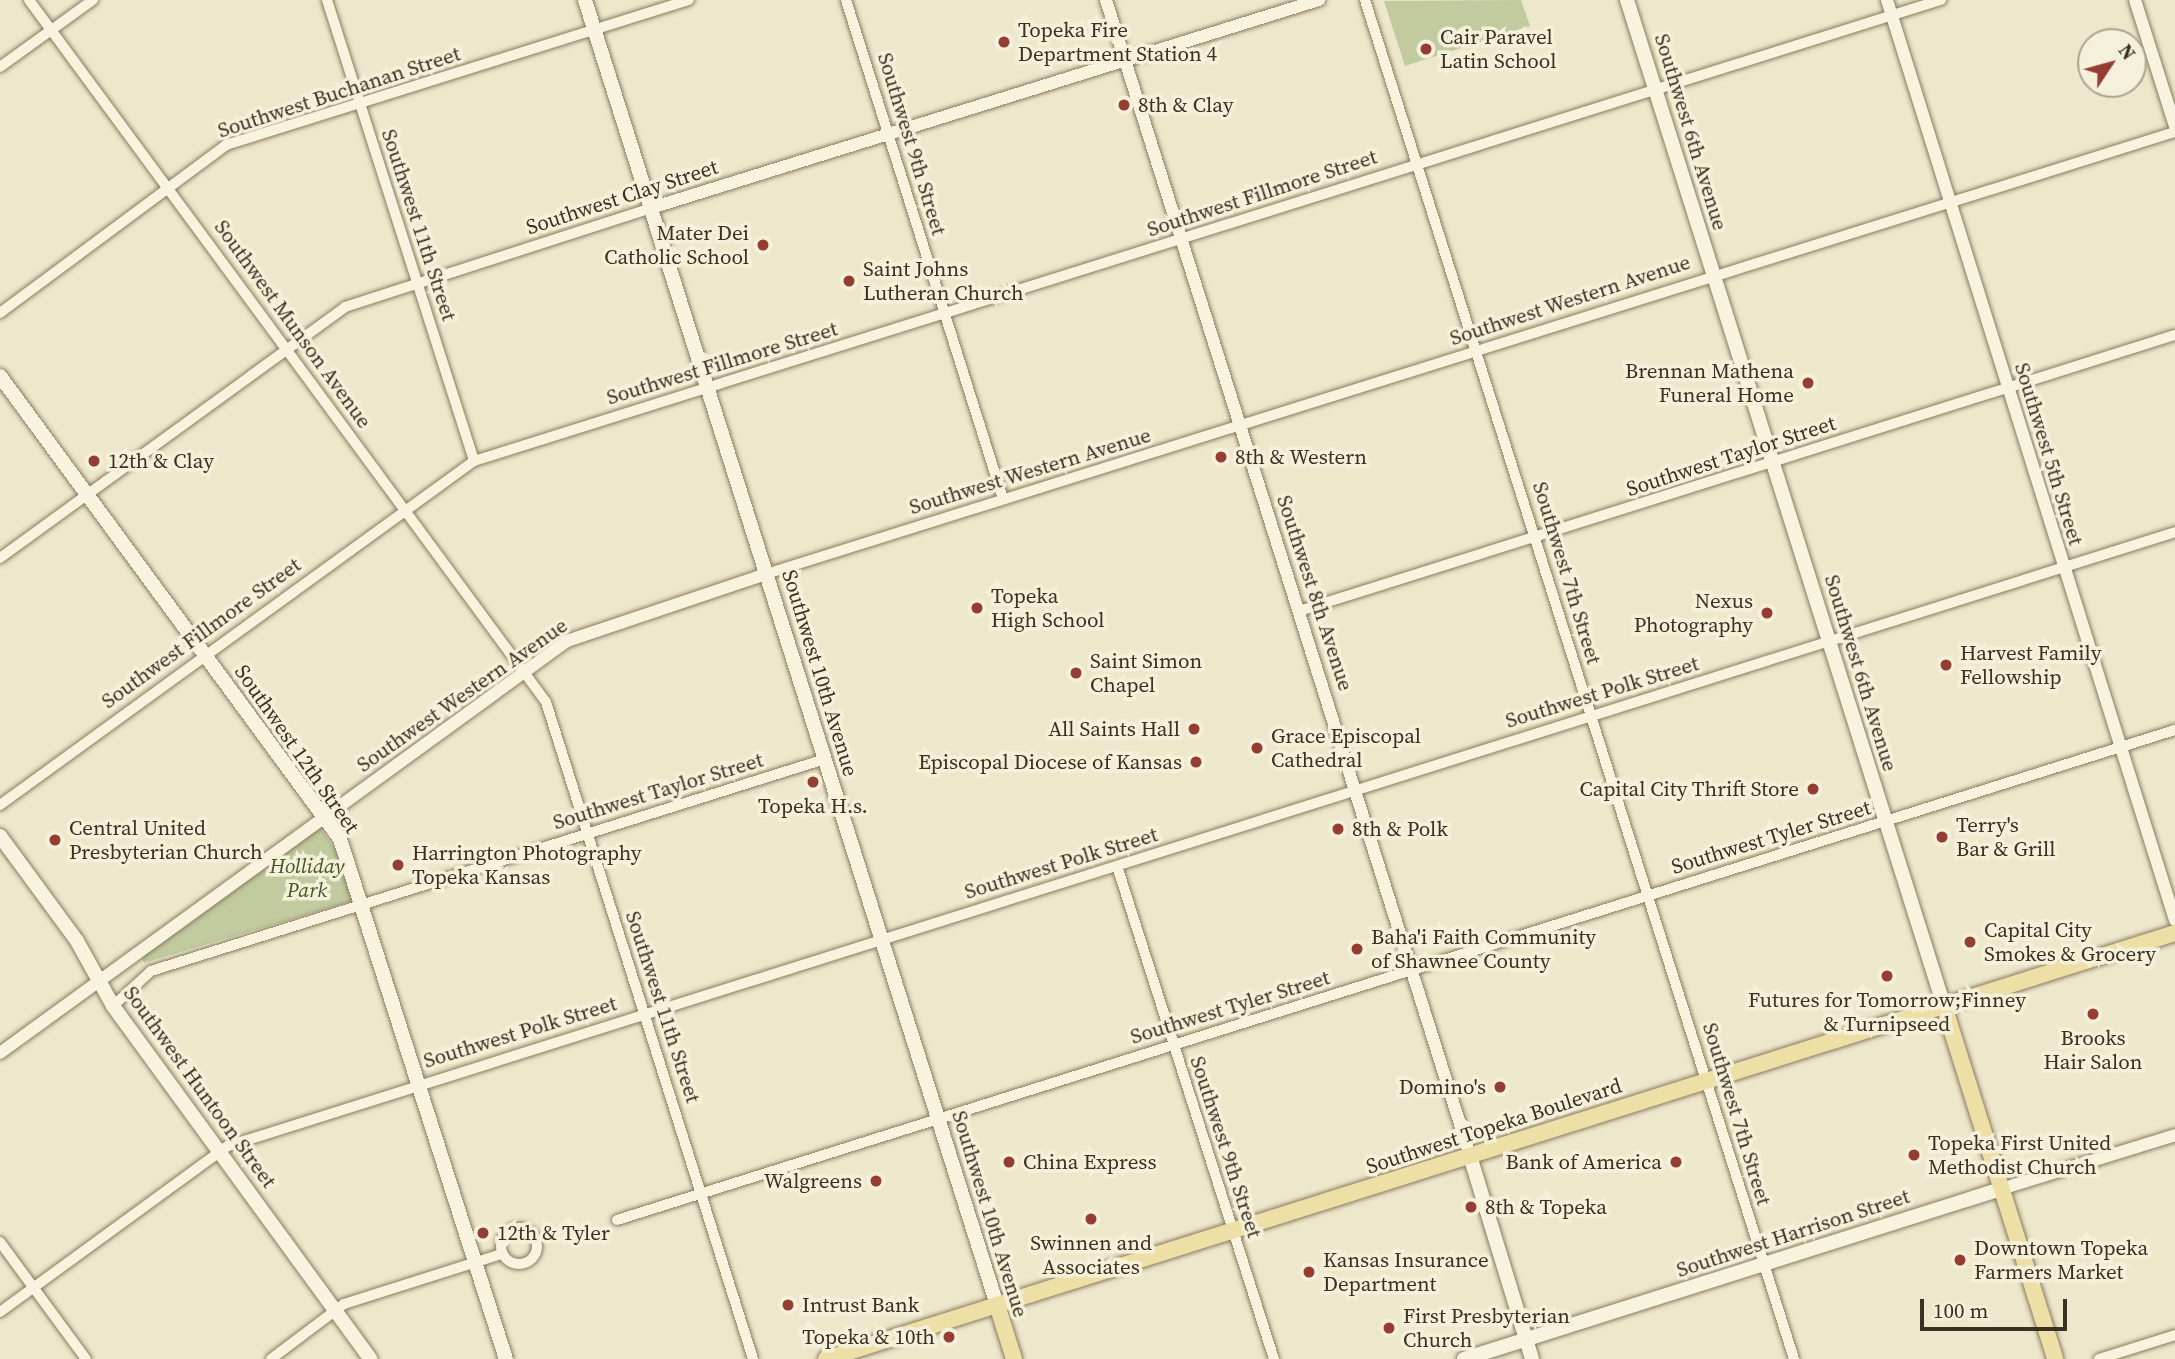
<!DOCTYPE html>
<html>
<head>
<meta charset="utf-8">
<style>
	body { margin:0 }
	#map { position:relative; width:2175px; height:1359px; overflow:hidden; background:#ede7cb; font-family:"Source Serif 4",serif }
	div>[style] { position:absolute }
	.green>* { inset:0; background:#c1cb9f }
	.roads { filter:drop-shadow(0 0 2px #897b60) drop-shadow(0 0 2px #897b60) }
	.minor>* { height:10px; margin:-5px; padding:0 5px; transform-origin:5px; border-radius:5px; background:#f8f3de }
	.minor>.ring { margin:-5px; padding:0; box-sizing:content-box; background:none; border:10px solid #f8f3de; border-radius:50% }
	.tertiary>* { height:12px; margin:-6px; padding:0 6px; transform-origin:6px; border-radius:6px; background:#f8f3de }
	.secondary>* { height:14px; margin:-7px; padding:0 7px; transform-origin:7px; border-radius:7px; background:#f8f3de }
	.primary>* { height:16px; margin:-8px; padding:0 8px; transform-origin:8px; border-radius:8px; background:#eddfa6 }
	.dots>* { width:19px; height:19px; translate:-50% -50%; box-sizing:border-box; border:4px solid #f5f0da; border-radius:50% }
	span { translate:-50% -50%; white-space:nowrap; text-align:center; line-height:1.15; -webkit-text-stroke:7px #f5f0da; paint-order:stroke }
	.poi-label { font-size:21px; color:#3b3122 }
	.left { translate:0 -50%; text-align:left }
	.right { translate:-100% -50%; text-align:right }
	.street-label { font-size:21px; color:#3b3122 }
	.park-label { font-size:21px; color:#46562a; font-style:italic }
	.north { position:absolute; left:2077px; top:28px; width:70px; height:70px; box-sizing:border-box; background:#f5f0da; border:2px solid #aba490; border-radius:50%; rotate:54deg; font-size:19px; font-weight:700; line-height:28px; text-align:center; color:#3b3122 }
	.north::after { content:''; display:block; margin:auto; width:24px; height:32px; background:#953d33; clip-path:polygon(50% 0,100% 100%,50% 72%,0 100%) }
	.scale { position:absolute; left:1920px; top:1299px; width:147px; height:32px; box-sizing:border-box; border:4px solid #3b3122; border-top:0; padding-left:9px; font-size:21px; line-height:24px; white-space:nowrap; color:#3b3122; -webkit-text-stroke:5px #f5f0da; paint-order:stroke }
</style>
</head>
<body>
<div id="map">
	<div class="green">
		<div style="clip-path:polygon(1521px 0,1530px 26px,1405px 66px,1384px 1px)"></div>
		<div style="clip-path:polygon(320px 828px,336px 851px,352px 901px,144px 963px,141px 956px)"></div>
	</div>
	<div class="roads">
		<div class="minor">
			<div style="left:29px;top:0;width:872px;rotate:53.63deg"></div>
			<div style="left:546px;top:702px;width:689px;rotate:72.51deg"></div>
			<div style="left:327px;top:0;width:484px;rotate:72.3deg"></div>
			<div style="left:846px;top:0;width:523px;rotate:72.53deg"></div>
			<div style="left:1365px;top:0;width:1425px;rotate:72.48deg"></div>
			<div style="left:0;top:67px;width:115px;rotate:-35.8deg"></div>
			<div style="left:0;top:313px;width:282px;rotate:-36.6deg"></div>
			<div style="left:226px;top:145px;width:485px;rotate:-17.4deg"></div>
			<div style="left:0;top:558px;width:427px;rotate:-36deg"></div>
			<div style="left:345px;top:307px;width:322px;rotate:-17.9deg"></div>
			<div style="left:766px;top:574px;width:1477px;rotate:-17.42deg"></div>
			<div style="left:1299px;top:611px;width:918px;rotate:-17.49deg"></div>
			<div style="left:0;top:805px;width:586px;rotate:-35.97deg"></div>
			<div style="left:474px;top:461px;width:1538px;rotate:-17.45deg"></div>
			<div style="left:1117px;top:866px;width:517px;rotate:72.34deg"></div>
			<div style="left:113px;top:1006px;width:52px;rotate:-42.6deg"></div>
			<div style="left:151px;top:971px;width:707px;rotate:-17.46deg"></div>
			<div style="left:617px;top:1220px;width:1633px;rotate:-17.46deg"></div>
			<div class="ring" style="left:501px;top:1228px;width:26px;height:26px"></div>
			<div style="left:0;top:1242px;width:145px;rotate:53.7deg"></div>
			<div style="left:0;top:1312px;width:282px;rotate:-36.1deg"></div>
			<div style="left:228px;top:1146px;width:2042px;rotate:-17.5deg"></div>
			<div style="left:271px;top:1359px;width:91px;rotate:-37deg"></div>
			<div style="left:344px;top:1304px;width:166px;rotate:-17.6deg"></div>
			<div style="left:2099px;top:1359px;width:80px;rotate:-17.5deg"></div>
		</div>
		<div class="tertiary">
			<div style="left:1106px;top:0;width:1212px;rotate:72.52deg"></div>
			<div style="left:1887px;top:0;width:964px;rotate:72.62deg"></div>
			<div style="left:2135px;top:0;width:132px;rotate:72.4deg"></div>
			<div style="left:651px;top:208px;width:700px;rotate:-17.3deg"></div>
			<div style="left:0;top:1053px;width:701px;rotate:-36deg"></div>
			<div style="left:567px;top:641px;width:210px;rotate:-18.6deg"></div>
			<div style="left:2001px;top:1189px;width:182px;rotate:-17.2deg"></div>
		</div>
		<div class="secondary">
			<div style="left:585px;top:0;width:1368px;rotate:72.48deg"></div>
			<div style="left:1627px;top:0;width:1055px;rotate:72.51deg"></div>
			<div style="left:0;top:376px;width:574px;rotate:53.71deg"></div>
			<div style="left:340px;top:839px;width:546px;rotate:72.3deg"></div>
			<div style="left:0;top:836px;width:130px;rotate:53.7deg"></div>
			<div style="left:77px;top:941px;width:74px;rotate:61deg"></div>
			<div style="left:113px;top:1006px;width:437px;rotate:53.9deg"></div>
			<div style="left:1470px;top:1156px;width:212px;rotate:73deg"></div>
			<div style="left:1464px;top:1359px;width:563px;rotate:-17.57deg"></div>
		</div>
		<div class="primary">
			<div style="left:1944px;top:1006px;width:370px;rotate:72.5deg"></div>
			<div style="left:997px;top:1305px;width:57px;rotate:72.5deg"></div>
			<div style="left:826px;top:1359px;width:1415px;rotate:-17.53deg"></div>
		</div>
	</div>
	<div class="dots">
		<div style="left:1004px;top:42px;background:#953d33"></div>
		<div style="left:1426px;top:49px;background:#953d33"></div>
		<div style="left:1124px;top:105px;background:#953d33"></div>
		<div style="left:763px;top:245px;background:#953d33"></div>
		<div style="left:849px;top:281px;background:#953d33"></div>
		<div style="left:1808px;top:383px;background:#953d33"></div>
		<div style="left:1221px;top:457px;background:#953d33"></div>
		<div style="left:94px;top:461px;background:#953d33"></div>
		<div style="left:977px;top:608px;background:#953d33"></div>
		<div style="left:1767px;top:613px;background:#953d33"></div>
		<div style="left:1946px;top:665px;background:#953d33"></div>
		<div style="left:1076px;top:673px;background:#953d33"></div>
		<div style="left:1194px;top:729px;background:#953d33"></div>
		<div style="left:1257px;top:748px;background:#953d33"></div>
		<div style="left:1196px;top:762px;background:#953d33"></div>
		<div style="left:813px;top:782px;background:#953d33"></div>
		<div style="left:1813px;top:789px;background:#953d33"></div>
		<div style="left:1338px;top:829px;background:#953d33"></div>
		<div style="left:1942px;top:837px;background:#953d33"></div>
		<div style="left:55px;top:840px;background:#953d33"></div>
		<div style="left:398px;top:865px;background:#953d33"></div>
		<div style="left:1970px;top:942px;background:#953d33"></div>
		<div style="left:1357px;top:949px;background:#953d33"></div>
		<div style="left:1887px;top:976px;background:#953d33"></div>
		<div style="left:2093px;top:1014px;background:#953d33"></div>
		<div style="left:1500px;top:1087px;background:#953d33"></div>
		<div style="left:1914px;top:1155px;background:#953d33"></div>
		<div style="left:1009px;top:1162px;background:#953d33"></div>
		<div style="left:1676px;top:1162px;background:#953d33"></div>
		<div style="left:876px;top:1181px;background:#953d33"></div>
		<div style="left:1471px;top:1207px;background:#953d33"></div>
		<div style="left:1091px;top:1219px;background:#953d33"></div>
		<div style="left:483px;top:1233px;background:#953d33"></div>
		<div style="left:1960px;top:1260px;background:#953d33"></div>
		<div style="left:1309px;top:1272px;background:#953d33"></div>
		<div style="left:788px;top:1305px;background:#953d33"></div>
		<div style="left:1389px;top:1328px;background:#953d33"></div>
		<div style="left:949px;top:1337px;background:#953d33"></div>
	</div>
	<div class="poi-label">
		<span class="left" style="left:1018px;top:42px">Topeka Fire<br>Department Station 4</span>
		<span class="left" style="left:1440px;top:49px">Cair Paravel<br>Latin School</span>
		<span class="left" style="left:1138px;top:105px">8th &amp; Clay</span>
		<span class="right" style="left:749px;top:245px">Mater Dei<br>Catholic School</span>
		<span class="left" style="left:863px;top:281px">Saint Johns<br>Lutheran Church</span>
		<span class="right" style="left:1794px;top:383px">Brennan Mathena<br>Funeral Home</span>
		<span class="left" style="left:1235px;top:457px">8th &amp; Western</span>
		<span class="left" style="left:108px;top:461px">12th &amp; Clay</span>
		<span class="left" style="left:991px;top:608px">Topeka<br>High School</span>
		<span class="right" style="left:1753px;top:613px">Nexus<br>Photography</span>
		<span class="left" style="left:1960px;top:665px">Harvest Family<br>Fellowship</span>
		<span class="left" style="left:1090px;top:673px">Saint Simon<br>Chapel</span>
		<span class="right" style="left:1180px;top:729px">All Saints Hall</span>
		<span class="left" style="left:1271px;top:748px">Grace Episcopal<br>Cathedral</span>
		<span class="right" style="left:1182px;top:762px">Episcopal Diocese of Kansas</span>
		<span class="right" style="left:1799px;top:789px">Capital City Thrift Store</span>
		<span style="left:813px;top:806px">Topeka H.s.</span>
		<span class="left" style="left:1956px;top:837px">Terry's<br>Bar &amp; Grill</span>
		<span class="left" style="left:69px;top:840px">Central United<br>Presbyterian Church</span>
		<span class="left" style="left:1352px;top:829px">8th &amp; Polk</span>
		<span class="left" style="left:412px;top:865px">Harrington Photography<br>Topeka Kansas</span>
		<span class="left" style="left:1984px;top:942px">Capital City<br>Smokes &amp; Grocery</span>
		<span class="left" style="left:1371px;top:949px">Baha'i Faith Community<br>of Shawnee County</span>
		<span style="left:1887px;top:1012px">Futures for Tomorrow;Finney<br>&amp; Turnipseed</span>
		<span style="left:2093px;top:1050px">Brooks<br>Hair Salon</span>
		<span class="right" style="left:1486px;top:1087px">Domino's</span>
		<span class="left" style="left:1928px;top:1155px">Topeka First United<br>Methodist Church</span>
		<span class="left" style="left:1023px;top:1162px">China Express</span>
		<span class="right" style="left:1662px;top:1162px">Bank of America</span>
		<span class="right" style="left:862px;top:1181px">Walgreens</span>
		<span class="left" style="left:1485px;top:1207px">8th &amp; Topeka</span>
		<span class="left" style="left:497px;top:1233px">12th &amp; Tyler</span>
		<span style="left:1091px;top:1255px">Swinnen and<br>Associates</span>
		<span class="left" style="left:1974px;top:1260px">Downtown Topeka<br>Farmers Market</span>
		<span class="left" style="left:1323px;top:1272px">Kansas Insurance<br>Department</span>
		<span class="left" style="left:802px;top:1305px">Intrust Bank</span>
		<span class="left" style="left:1403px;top:1328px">First Presbyterian<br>Church</span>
		<span class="right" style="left:935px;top:1337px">Topeka &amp; 10th</span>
	</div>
	<div class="street-label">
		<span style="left:339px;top:92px;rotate:-18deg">Southwest Buchanan Street</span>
		<span style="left:1691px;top:132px;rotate:73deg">Southwest 6th Avenue</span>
		<span style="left:912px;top:144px;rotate:73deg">Southwest 9th Street</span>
		<span style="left:1262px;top:193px;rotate:-18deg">Southwest Fillmore Street</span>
		<span style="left:622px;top:197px;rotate:-18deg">Southwest Clay Street</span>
		<span style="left:419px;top:225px;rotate:72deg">Southwest 11th Street</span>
		<span style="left:1570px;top:300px;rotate:-18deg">Southwest Western Avenue</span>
		<span style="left:293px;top:324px;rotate:54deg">Southwest Munson Avenue</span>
		<span style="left:722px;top:363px;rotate:-17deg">Southwest Fillmore Street</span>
		<span style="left:2049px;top:454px;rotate:73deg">Southwest 5th Street</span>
		<span style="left:1731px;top:456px;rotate:-18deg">Southwest Taylor Street</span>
		<span style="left:1030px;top:471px;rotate:-17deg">Southwest Western Avenue</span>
		<span style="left:1567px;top:573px;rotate:73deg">Southwest 7th Street</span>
		<span style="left:1315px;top:593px;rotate:72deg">Southwest 8th Avenue</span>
		<span style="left:201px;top:633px;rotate:-36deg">Southwest Fillmore Street</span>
		<span style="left:820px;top:673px;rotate:73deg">Southwest 10th Avenue</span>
		<span style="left:1861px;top:673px;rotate:73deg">Southwest 6th Avenue</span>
		<span style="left:1602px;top:692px;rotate:-17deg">Southwest Polk Street</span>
		<span style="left:462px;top:695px;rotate:-35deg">Southwest Western Avenue</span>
		<span style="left:297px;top:749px;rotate:55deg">Southwest 12th Street</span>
		<span style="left:658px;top:791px;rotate:-17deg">Southwest Taylor Street</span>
		<span style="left:1771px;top:837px;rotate:-17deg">Southwest Tyler Street</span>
		<span style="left:1061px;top:863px;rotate:-17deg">Southwest Polk Street</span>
		<span style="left:663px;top:1007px;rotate:72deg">Southwest 11th Street</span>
		<span style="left:1230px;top:1007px;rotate:-17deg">Southwest Tyler Street</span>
		<span style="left:520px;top:1032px;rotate:-17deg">Southwest Polk Street</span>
		<span style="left:200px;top:1087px;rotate:54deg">Southwest Huntoon Street</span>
		<span style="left:1737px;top:1114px;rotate:73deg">Southwest 7th Street</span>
		<span style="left:1494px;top:1126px;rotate:-18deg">Southwest Topeka Boulevard</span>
		<span style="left:1226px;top:1147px;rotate:72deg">Southwest 9th Street</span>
		<span style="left:990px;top:1214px;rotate:73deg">Southwest 10th Avenue</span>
		<span style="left:1793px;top:1233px;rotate:-18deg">Southwest Harrison Street</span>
	</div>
	<div class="park-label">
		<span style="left:307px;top:878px">Holliday<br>Park</span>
	</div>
	<div class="north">N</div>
	<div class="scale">100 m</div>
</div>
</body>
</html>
